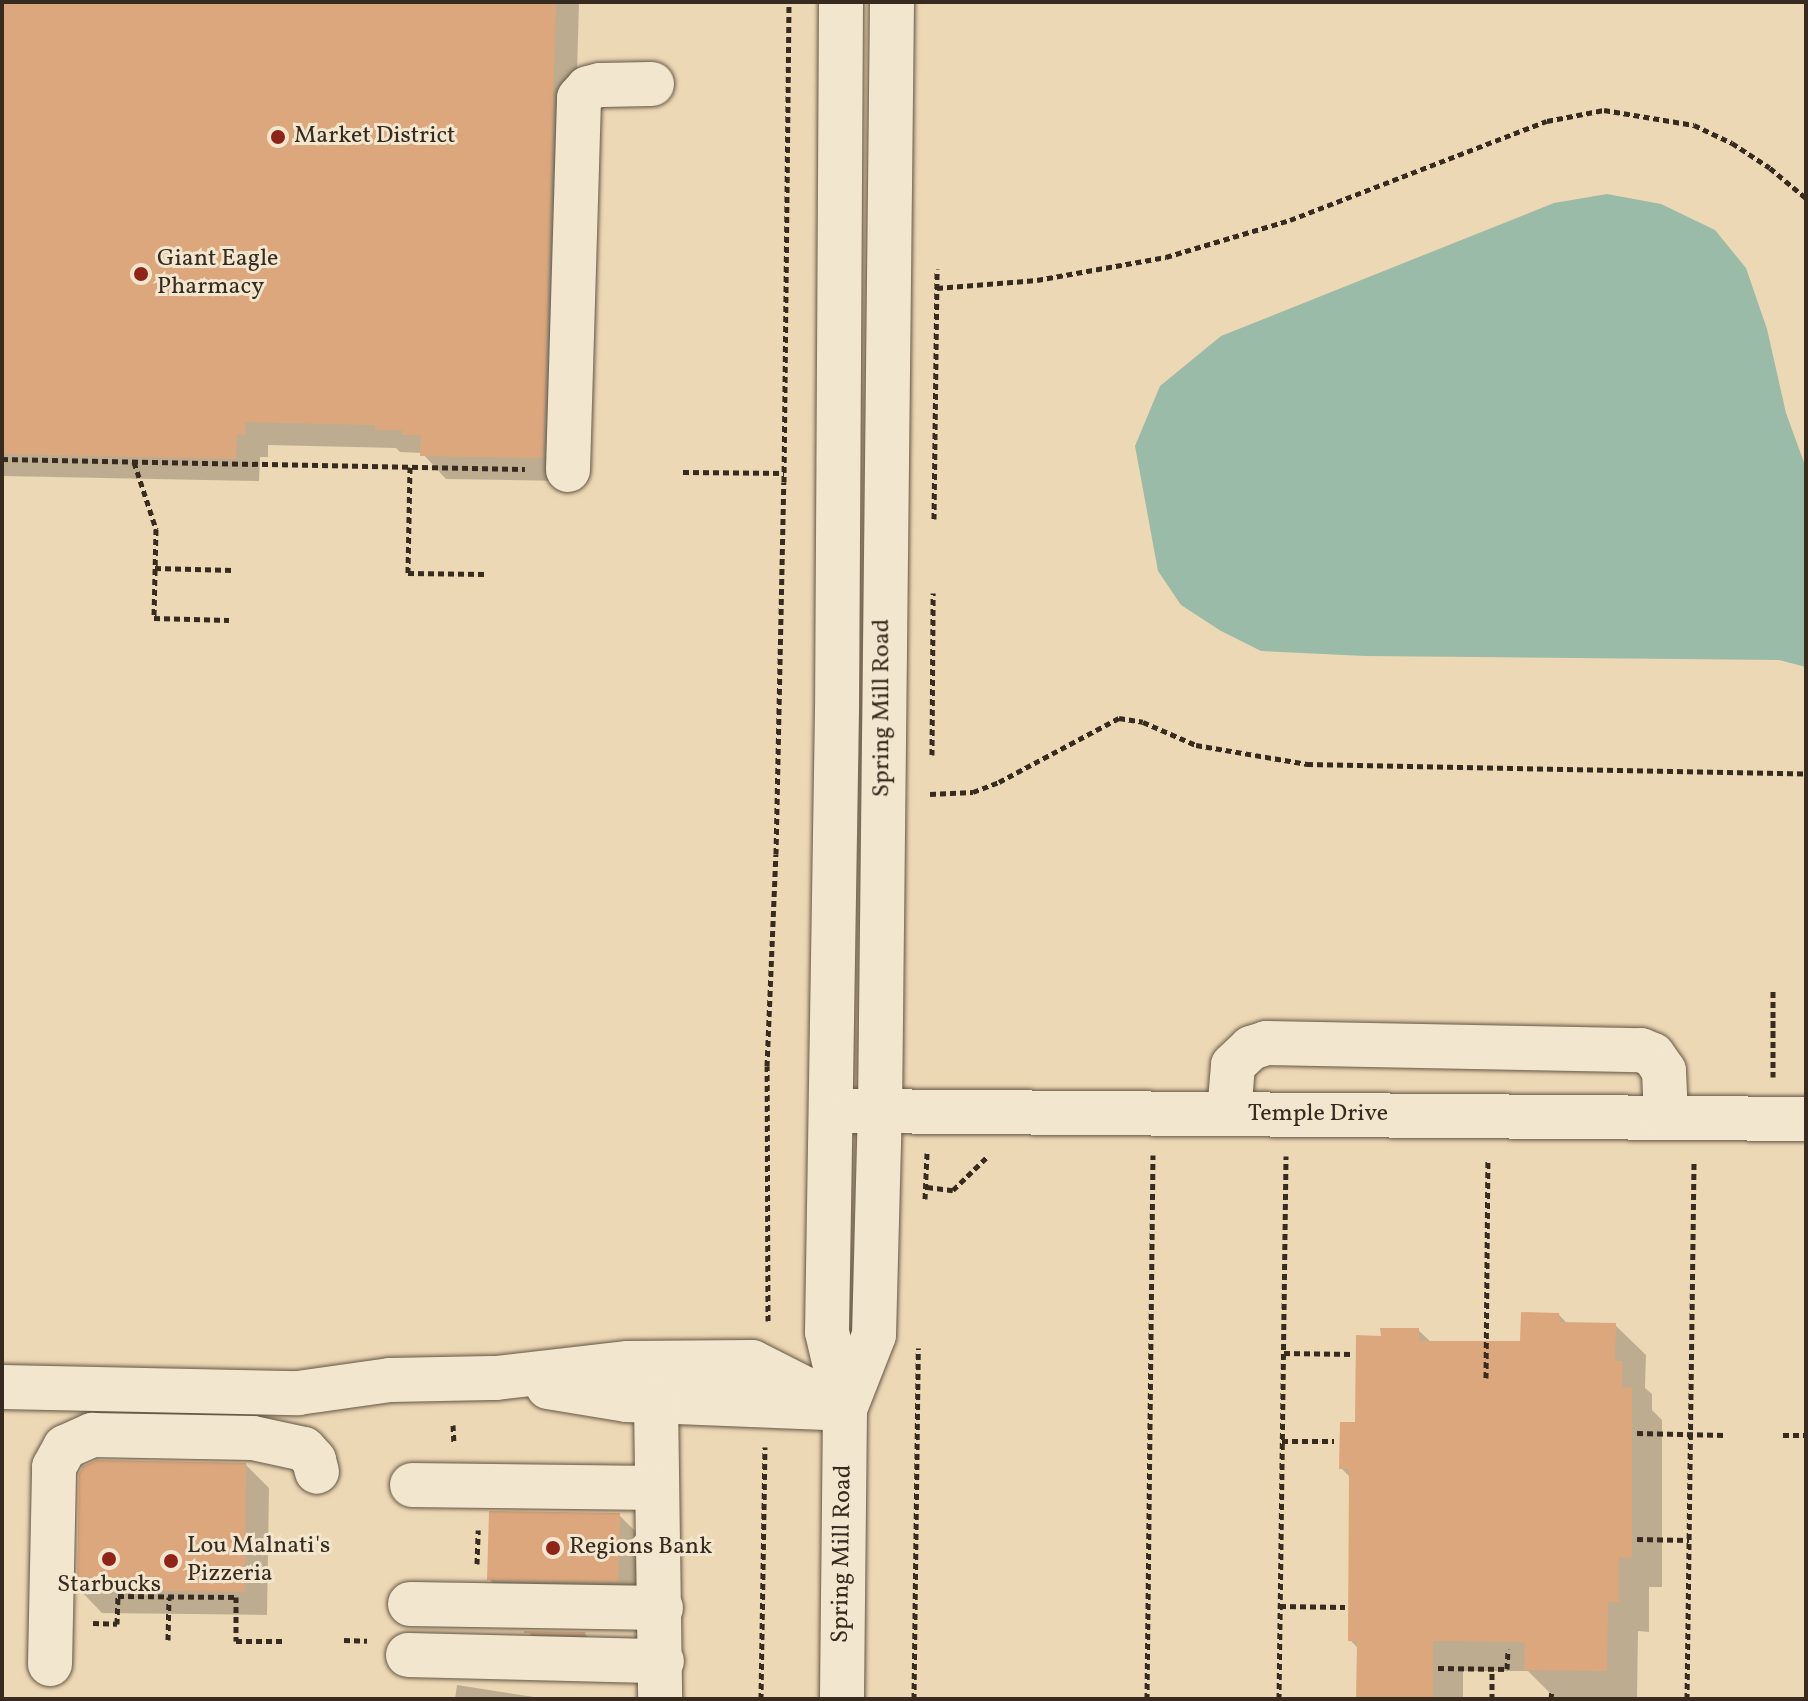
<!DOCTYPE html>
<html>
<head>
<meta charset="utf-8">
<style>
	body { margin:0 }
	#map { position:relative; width:1808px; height:1701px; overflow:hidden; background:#edd8b5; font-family:Vollkorn,serif }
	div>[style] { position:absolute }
	.water>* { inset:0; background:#9abba8 }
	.shadow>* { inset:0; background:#0003 }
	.building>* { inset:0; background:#dda77e }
	.path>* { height:5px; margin-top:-2.5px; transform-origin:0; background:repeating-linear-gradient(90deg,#372b1f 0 6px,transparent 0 10px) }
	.roads { filter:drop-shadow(0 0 2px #645644) drop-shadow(0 0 2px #645644) }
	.minor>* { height:44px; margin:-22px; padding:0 22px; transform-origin:22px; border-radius:22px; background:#f3e6cf }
	.dots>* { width:22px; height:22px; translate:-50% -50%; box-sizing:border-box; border:4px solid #f3e6cf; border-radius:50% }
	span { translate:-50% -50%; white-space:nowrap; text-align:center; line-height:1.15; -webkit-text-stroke:6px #f3e6cf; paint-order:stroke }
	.poi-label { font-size:24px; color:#372b1f }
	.left { translate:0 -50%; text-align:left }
	.street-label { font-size:24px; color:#372b1f }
	.frame { position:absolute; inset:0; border:4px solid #372b1f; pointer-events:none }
</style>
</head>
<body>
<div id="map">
	<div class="water">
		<div style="clip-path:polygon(1607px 194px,1661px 204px,1715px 230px,1746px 268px,1767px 329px,1786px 413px,1806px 468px,1806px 667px,1779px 660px,1365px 656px,1261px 651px,1221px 631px,1181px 605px,1158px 571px,1135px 446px,1160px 386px,1221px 336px,1554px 203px)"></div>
	</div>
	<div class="shadow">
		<div style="clip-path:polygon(2px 2px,579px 2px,566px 481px,446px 479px,422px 453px,400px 452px,396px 448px,268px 445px,268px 457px,260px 457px,259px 481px,2px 476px)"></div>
		<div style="clip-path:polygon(1559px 1315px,1568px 1324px,1615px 1325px,1646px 1355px,1645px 1388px,1652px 1394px,1652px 1410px,1662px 1420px,1662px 1587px,1649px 1587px,1649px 1632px,1638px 1631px,1637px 1699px,1556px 1699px,1528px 1671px,1463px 1671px,1463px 1699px,1358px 1699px,1359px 1649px,1350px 1640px,1351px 1478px,1341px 1468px,1383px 1338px,1418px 1330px,1432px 1343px,1522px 1343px)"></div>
		<div style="clip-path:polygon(246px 1465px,269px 1488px,267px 1615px,102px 1613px,79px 1589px)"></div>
		<div style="clip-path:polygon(619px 1515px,642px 1538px,641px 1605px,513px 1603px,489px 1579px)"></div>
		<div style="clip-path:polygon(529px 1633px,585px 1634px,591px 1641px,534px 1637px)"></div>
		<div style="clip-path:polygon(457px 1685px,547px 1699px,455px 1699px)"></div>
	</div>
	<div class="building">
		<div style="clip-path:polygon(2px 2px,556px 2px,543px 458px,420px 456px,421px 435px,402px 435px,402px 430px,375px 430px,375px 425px,245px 422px,246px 435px,237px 434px,236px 459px,2px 454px)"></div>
		<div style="clip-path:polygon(1521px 1312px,1559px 1313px,1560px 1322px,1616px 1323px,1615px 1361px,1622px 1361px,1622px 1388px,1632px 1387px,1632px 1558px,1619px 1557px,1619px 1602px,1608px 1602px,1607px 1671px,1524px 1670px,1525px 1642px,1433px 1641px,1433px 1699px,1356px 1699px,1357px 1641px,1348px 1641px,1349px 1469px,1339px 1469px,1340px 1422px,1355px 1422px,1356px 1335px,1381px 1336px,1380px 1328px,1419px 1328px,1419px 1341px,1520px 1341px)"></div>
		<div style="clip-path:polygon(97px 1460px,246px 1463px,245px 1592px,77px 1590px,79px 1474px,83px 1466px)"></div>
		<div style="clip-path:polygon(489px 1511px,620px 1513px,618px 1582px,487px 1580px)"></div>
		<div style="clip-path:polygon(524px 1631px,586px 1632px,585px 1634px,524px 1633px)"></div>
	</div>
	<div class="path">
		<div style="left:937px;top:288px;width:100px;rotate:-4.6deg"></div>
		<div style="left:1037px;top:280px;width:131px;rotate:-10.1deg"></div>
		<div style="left:1166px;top:257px;width:129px;rotate:-16.6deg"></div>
		<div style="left:1290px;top:220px;width:275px;rotate:-21.1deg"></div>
		<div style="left:1547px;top:121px;width:58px;rotate:-10.9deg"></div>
		<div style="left:1604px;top:110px;width:91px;rotate:9.5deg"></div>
		<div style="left:1694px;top:125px;width:42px;rotate:25.3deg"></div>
		<div style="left:1732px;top:143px;width:45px;rotate:33.3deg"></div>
		<div style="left:1770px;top:168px;width:47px;rotate:39.8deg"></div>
		<div style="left:2px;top:459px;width:523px;rotate:1.1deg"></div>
		<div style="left:134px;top:462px;width:71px;rotate:71.8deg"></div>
		<div style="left:156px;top:529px;width:89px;rotate:91.3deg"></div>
		<div style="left:154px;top:618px;width:75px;rotate:1.5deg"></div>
		<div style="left:410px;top:467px;width:106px;rotate:91.1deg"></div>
		<div style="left:408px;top:573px;width:77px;rotate:0.7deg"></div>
		<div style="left:683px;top:472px;width:101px;rotate:0.6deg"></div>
		<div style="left:934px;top:519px;width:250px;rotate:-89.3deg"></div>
		<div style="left:155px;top:568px;width:78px;rotate:1.5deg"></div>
		<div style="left:932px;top:755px;width:162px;rotate:-89.6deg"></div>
		<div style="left:930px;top:794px;width:43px;rotate:-2.7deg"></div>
		<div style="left:973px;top:792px;width:28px;rotate:-21deg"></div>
		<div style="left:999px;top:782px;width:136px;rotate:-28.1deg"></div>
		<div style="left:1119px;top:718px;width:24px;rotate:9deg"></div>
		<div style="left:1143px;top:722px;width:58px;rotate:23.5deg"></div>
		<div style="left:1196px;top:745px;width:113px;rotate:9.7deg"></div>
		<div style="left:1307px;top:764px;width:499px;rotate:1.1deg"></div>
		<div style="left:1773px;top:1077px;width:89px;rotate:-90deg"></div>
		<div style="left:927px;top:1187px;width:26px;rotate:7deg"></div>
		<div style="left:953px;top:1190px;width:49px;rotate:-44.2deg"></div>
		<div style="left:925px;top:1199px;width:46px;rotate:-87.5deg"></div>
		<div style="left:768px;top:1321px;width:255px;rotate:-90.2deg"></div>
		<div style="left:767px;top:1066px;width:212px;rotate:-87.6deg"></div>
		<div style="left:776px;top:854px;width:372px;rotate:-88.8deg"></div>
		<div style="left:784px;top:482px;width:480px;rotate:-89.4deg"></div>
		<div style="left:1284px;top:1353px;width:68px;rotate:0.8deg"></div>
		<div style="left:1486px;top:1378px;width:219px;rotate:-89.5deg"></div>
		<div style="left:453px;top:1425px;width:19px;rotate:87deg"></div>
		<div style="left:1637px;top:1433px;width:88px;rotate:1.3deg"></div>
		<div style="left:1783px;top:1435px;width:23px"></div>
		<div style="left:1282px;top:1441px;width:52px"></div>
		<div style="left:1637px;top:1539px;width:52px;rotate:1.1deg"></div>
		<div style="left:477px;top:1564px;width:34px;rotate:-88deg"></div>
		<div style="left:1280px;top:1606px;width:65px;rotate:0.9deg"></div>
		<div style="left:93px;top:1623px;width:24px;rotate:2deg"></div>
		<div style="left:117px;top:1624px;width:28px;rotate:-88deg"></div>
		<div style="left:118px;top:1596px;width:118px;rotate:0.5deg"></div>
		<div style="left:236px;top:1597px;width:44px;rotate:90deg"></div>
		<div style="left:236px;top:1641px;width:49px"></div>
		<div style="left:168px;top:1640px;width:43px;rotate:-88.7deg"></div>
		<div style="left:344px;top:1640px;width:23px;rotate:2deg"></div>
		<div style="left:1438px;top:1668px;width:69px;rotate:0.8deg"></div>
		<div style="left:1507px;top:1669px;width:20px;rotate:-87deg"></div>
		<div style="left:761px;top:1699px;width:252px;rotate:-89.1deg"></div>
		<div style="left:914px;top:1699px;width:351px;rotate:-89.3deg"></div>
		<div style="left:1147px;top:1699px;width:544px;rotate:-89.37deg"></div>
		<div style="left:1279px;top:1699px;width:543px;rotate:-89.26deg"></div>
		<div style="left:1492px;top:1699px;width:30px;rotate:-90deg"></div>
		<div style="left:1551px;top:1699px;width:9px;rotate:-84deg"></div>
		<div style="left:1687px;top:1699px;width:538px;rotate:-89.25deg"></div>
	</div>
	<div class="roads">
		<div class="minor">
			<div style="left:841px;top:2px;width:708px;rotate:90.32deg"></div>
			<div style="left:837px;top:710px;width:622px;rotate:90.92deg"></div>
			<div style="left:827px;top:1332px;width:79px;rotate:76.8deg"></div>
			<div style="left:845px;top:1409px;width:290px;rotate:90.6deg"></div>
			<div style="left:568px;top:470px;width:372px;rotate:-88.3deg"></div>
			<div style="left:579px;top:98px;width:13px;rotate:-48deg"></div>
			<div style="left:588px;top:88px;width:12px;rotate:-14deg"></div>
			<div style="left:600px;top:85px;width:52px;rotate:-1.1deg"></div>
			<div style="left:852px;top:1111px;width:954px;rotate:0.48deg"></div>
			<div style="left:1229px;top:1114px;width:49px;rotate:-85.3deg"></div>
			<div style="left:1233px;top:1065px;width:25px;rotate:-43deg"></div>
			<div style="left:1251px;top:1048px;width:16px;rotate:-18deg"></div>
			<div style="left:1266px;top:1043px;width:375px;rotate:1.1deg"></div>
			<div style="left:1641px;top:1050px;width:13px;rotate:23deg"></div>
			<div style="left:1653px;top:1055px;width:19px;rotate:55deg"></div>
			<div style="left:1664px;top:1071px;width:46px;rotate:87.5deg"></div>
			<div style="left:2px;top:1387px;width:296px;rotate:1.2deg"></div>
			<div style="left:298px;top:1393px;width:93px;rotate:-8deg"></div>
			<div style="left:390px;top:1380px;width:106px;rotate:-1.1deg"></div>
			<div style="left:496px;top:1378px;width:133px;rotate:-6.5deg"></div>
			<div style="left:628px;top:1363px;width:124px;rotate:-0.5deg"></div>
			<div style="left:752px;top:1362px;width:104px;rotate:26.8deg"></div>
			<div style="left:548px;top:1387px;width:80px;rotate:9.3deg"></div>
			<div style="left:627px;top:1400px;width:199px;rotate:2.3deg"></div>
			<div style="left:656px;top:1401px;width:298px;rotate:89.2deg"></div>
			<div style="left:845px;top:1409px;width:79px;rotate:-68.6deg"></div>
			<div style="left:874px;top:1335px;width:224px;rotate:-88.5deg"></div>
			<div style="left:880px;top:1111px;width:1109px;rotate:-89.38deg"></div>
			<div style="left:412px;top:1485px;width:243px;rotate:0.7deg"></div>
			<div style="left:410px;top:1604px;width:251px;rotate:0.9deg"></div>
			<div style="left:408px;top:1655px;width:254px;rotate:1.4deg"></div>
			<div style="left:50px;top:1664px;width:197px;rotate:-88.8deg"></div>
			<div style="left:54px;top:1467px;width:23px;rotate:-61deg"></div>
			<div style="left:65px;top:1447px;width:30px;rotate:-24deg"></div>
			<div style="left:92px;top:1435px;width:161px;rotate:1.1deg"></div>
			<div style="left:253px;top:1438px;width:52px;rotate:12.2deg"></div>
			<div style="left:304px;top:1449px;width:15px;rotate:48deg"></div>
			<div style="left:314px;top:1460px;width:12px;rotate:76deg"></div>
		</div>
	</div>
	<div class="dots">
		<div style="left:278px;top:137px;background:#8f2418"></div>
		<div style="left:141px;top:274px;background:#8f2418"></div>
		<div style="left:553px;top:1548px;background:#8f2418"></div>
		<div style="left:109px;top:1559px;background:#8f2418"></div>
		<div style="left:171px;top:1561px;background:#8f2418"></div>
	</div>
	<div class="poi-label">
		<span class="left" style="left:294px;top:137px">Market District</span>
		<span class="left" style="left:157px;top:274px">Giant Eagle<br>Pharmacy</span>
		<span class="left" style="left:187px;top:1561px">Lou Malnati's<br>Pizzeria</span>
		<span class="left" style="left:569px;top:1548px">Regions Bank</span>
		<span style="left:109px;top:1586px">Starbucks</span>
	</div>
	<div class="street-label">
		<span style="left:883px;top:708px;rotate:-90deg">Spring Mill Road</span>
		<span style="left:1318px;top:1115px">Temple Drive</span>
		<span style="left:843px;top:1554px;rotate:-89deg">Spring Mill Road</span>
	</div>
	<div class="frame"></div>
</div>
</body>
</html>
